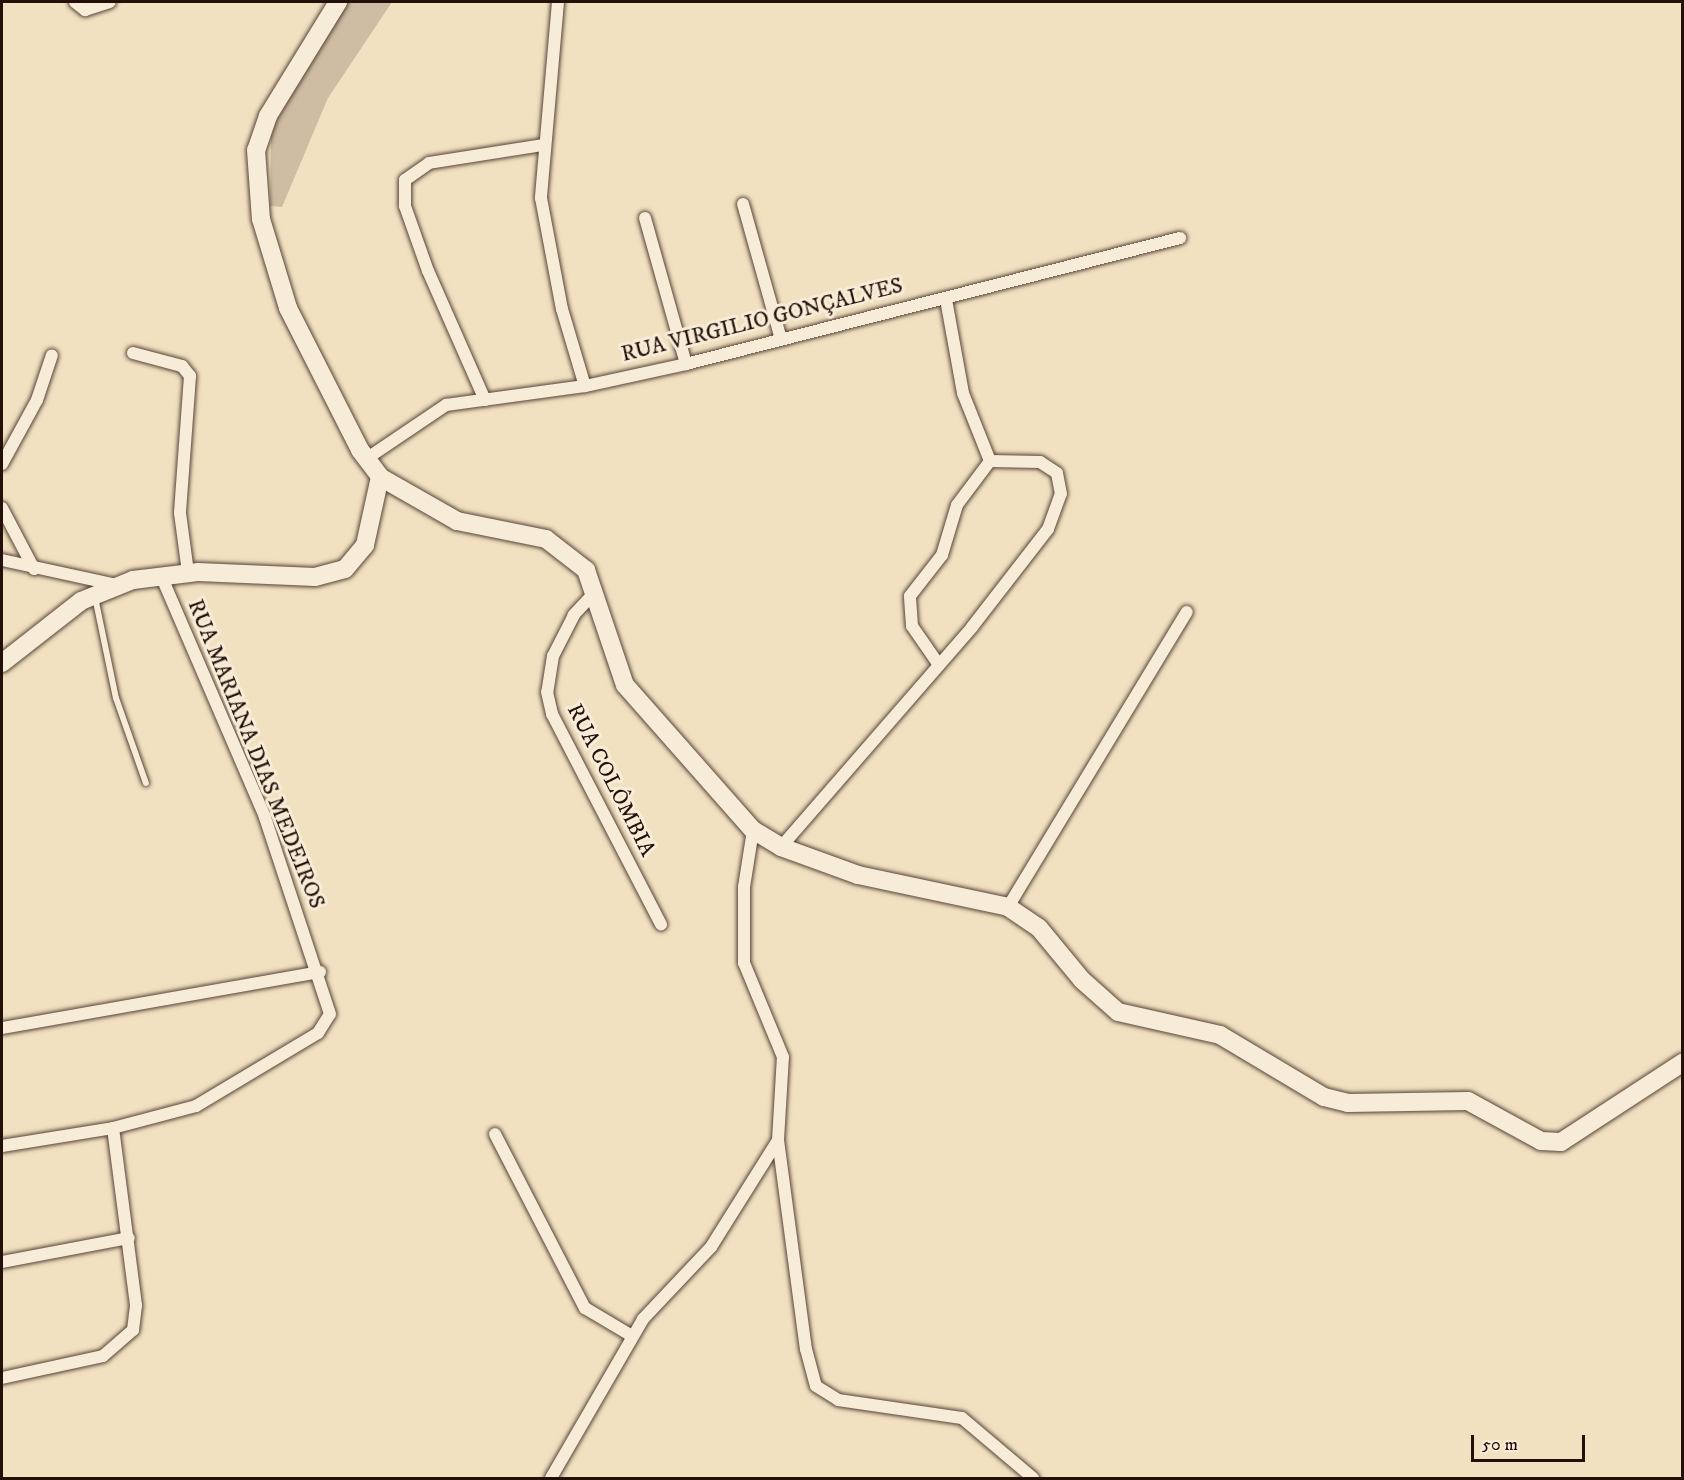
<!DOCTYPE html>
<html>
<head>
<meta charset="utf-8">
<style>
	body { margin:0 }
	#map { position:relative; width:1684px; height:1480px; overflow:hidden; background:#f1e1c1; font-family:"IM FELL DW Pica",serif }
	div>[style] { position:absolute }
	.green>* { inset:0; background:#cebda2 }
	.roads { filter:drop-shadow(0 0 2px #574437) drop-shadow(0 0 2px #574437) }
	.lane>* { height:6px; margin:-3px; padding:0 3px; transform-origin:3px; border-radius:3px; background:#f6ecd7 }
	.street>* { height:12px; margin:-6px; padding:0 6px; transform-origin:6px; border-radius:6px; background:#f6ecd7 }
	.secondary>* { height:18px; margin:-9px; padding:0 9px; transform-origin:9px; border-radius:9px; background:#f6ecd7 }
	span { translate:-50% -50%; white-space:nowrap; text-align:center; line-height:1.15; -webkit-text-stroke:6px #f6ecd7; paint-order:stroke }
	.street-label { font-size:22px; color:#241009 }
	.frame { position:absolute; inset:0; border:3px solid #241009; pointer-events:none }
	.scale { position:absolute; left:1471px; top:1435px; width:114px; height:27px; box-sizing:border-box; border:3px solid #241009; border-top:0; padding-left:8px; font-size:18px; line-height:21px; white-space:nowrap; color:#241009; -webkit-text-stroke:4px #f6ecd7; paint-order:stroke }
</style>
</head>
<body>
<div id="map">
	<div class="green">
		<div style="clip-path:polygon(339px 2px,392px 2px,328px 98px,282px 207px,270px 206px,271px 132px)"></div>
	</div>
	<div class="roads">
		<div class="lane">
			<div style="left:95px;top:597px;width:103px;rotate:78.3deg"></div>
			<div style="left:116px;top:698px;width:90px;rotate:70.6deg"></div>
		</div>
		<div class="street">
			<div style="left:75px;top:2px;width:13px;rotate:39deg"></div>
			<div style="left:85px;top:10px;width:26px;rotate:-18deg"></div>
			<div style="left:558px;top:2px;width:197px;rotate:95deg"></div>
			<div style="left:541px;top:198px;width:113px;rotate:79.3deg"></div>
			<div style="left:562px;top:309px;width:80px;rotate:73.4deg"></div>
			<div style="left:743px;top:204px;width:140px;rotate:74.3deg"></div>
			<div style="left:645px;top:218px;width:152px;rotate:74.3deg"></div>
			<div style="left:133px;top:353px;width:51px;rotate:14.9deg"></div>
			<div style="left:182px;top:366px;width:13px;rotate:51deg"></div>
			<div style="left:190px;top:376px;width:137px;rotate:94.2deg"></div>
			<div style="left:180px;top:513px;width:60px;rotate:82.3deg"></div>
			<div style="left:485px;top:400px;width:141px;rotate:-113.8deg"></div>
			<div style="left:428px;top:271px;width:69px;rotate:-109.5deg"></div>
			<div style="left:405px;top:206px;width:26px;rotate:-90deg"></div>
			<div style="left:405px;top:180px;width:29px;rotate:-35deg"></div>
			<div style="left:429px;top:163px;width:115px;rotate:-9deg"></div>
			<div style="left:366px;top:459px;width:97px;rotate:-34deg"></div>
			<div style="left:446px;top:405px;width:140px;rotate:-7.8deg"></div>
			<div style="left:585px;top:386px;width:103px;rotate:-12.3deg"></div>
			<div style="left:686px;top:364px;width:510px;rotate:-14.31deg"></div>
			<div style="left:2px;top:464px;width:73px;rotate:-61.3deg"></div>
			<div style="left:37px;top:400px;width:47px;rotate:-71.6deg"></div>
			<div style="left:2px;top:508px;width:69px;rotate:62.3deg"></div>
			<div style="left:2px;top:560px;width:118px;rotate:12.3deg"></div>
			<div style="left:596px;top:591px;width:33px;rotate:133deg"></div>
			<div style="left:574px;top:615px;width:46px;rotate:117.1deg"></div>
			<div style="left:553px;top:656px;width:36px;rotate:99deg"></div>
			<div style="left:547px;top:692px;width:23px;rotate:77deg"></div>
			<div style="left:552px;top:714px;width:237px;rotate:62.6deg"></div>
			<div style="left:939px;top:665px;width:47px;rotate:-124.7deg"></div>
			<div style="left:912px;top:626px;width:30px;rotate:-94deg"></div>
			<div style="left:910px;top:596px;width:52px;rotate:-52deg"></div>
			<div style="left:942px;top:555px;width:52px;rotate:-73.3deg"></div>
			<div style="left:957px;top:505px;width:55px;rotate:-53.1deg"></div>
			<div style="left:990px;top:461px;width:73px;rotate:-111.7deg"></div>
			<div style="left:963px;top:393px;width:96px;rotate:-100.3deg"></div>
			<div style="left:781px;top:847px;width:291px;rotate:-49deg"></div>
			<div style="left:972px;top:627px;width:124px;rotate:-52.2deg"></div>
			<div style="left:1048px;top:529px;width:37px;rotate:-70deg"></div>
			<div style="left:1061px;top:494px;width:21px;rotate:-101deg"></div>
			<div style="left:1057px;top:473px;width:20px;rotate:-147deg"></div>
			<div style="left:1040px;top:462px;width:50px;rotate:-178.9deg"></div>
			<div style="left:1008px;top:907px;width:345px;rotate:-58.8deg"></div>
			<div style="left:2px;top:1028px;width:323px;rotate:-10deg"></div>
			<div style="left:495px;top:1134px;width:196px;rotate:62.7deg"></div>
			<div style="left:585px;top:1308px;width:55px;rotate:30.8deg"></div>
			<div style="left:778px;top:1140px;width:211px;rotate:82.4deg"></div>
			<div style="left:806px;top:1349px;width:38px;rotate:75deg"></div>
			<div style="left:816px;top:1386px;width:26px;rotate:32deg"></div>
			<div style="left:838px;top:1400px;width:125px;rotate:8.3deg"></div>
			<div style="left:962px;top:1418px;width:93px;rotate:40.2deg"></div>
			<div style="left:2px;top:1146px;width:112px;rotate:-9.2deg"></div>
			<div style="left:113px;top:1128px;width:86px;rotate:-14.8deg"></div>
			<div style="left:196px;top:1106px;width:142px;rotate:-30.9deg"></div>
			<div style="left:318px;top:1033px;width:22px;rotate:-58deg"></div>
			<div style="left:330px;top:1014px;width:207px;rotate:-108.3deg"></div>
			<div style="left:265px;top:817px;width:263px;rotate:-113.3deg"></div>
			<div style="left:2px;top:1262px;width:129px;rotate:-10.7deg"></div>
			<div style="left:2px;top:1378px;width:103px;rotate:-12.3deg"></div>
			<div style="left:103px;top:1356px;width:40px;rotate:-41deg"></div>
			<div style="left:133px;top:1330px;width:25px;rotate:-83deg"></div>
			<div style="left:136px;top:1305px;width:178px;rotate:-97.4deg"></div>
			<div style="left:551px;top:1478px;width:184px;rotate:-59.9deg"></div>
			<div style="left:643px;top:1319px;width:99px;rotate:-46.6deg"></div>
			<div style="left:711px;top:1247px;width:126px;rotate:-57.9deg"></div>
			<div style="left:778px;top:1140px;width:83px;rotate:-86.6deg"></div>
			<div style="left:783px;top:1057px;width:102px;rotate:-112.5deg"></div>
			<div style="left:744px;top:963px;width:76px;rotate:-90deg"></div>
			<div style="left:744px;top:887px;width:58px;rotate:-81deg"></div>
		</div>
		<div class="secondary">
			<div style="left:338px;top:2px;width:134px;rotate:121.6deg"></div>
			<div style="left:268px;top:116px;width:36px;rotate:109deg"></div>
			<div style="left:256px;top:150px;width:69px;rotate:85.9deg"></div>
			<div style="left:261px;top:219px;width:93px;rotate:73.1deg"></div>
			<div style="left:288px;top:308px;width:159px;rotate:63.1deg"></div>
			<div style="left:360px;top:450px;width:34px;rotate:53deg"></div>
			<div style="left:380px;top:477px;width:89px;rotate:29.7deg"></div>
			<div style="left:457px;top:521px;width:91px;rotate:11.4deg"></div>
			<div style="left:546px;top:539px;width:51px;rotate:37.8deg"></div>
			<div style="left:586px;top:570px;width:121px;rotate:71.3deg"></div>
			<div style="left:625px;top:685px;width:193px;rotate:48.6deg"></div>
			<div style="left:753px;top:830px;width:33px;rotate:31deg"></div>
			<div style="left:781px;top:847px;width:82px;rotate:20deg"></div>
			<div style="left:858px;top:875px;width:153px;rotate:12deg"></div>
			<div style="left:1008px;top:907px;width:37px;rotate:34deg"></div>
			<div style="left:1039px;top:928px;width:67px;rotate:50.4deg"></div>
			<div style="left:1082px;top:980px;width:48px;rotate:41.6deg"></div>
			<div style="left:1118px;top:1012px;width:105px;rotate:12.7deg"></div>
			<div style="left:1220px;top:1035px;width:121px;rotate:30.8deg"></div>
			<div style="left:1324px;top:1097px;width:25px;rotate:14deg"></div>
			<div style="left:1348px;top:1103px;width:120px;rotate:-1deg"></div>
			<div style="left:1468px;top:1101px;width:83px;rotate:28.7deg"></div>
			<div style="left:1541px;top:1141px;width:20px;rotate:3deg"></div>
			<div style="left:1561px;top:1142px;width:145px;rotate:-33.1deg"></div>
			<div style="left:2px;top:663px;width:100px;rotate:-38.1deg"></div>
			<div style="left:81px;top:601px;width:56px;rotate:-22deg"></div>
			<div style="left:133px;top:580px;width:65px;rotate:-7deg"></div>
			<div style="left:198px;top:572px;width:117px;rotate:2.4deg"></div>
			<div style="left:315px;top:577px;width:31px;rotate:-15deg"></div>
			<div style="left:345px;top:569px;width:31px;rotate:-50deg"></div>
			<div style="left:365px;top:545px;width:70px;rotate:-77.6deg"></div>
		</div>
	</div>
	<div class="street-label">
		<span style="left:762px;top:320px;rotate:-14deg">RUA VIRGILIO GONÇALVES</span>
		<span style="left:256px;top:754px;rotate:68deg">RUA MARIANA DIAS MEDEIROS</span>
		<span style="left:611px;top:780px;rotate:63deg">RUA COLÔMBIA</span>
	</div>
	<div class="frame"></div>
	<div class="scale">50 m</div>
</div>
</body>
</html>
